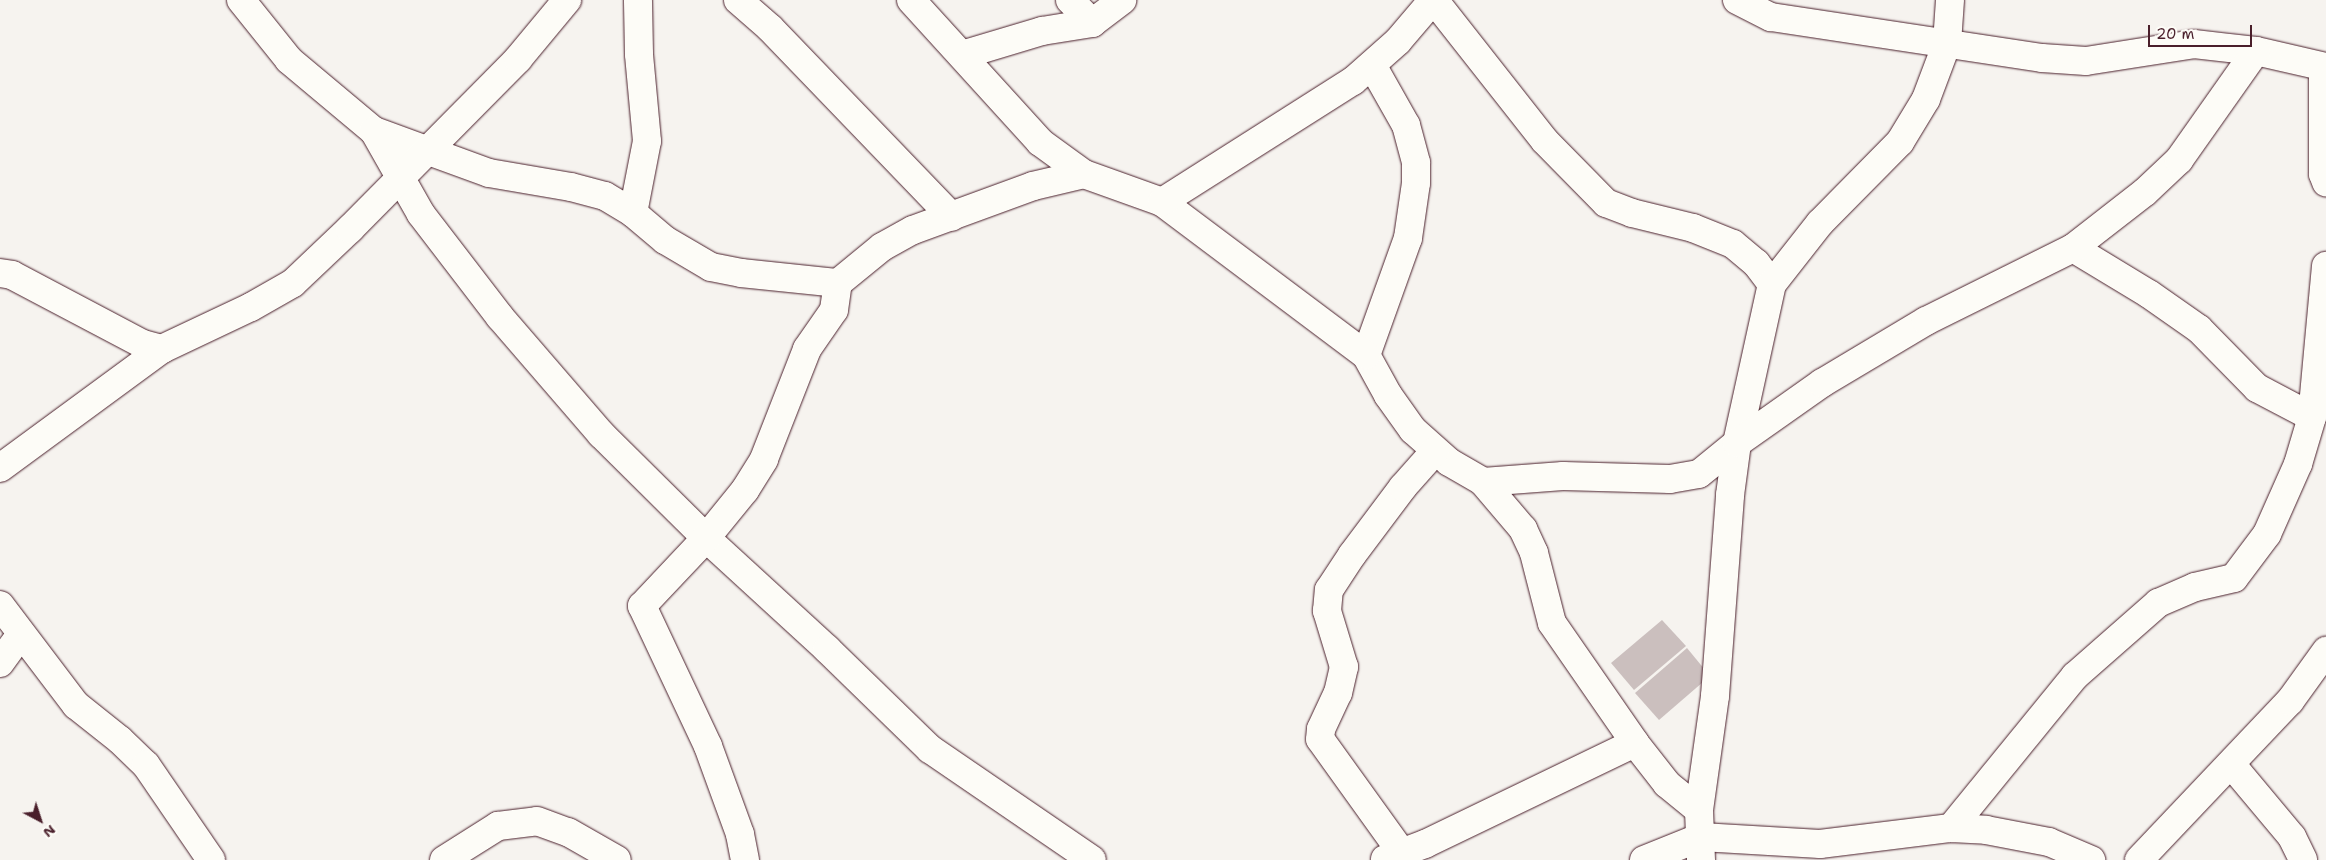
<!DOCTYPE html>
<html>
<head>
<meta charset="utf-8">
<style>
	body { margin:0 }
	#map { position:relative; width:2326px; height:860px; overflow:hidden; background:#f6f3ef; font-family:"Shantell Sans",sans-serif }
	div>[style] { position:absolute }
	.building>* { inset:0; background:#cbbfbe }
	.roads { filter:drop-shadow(0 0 1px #4a1f2b) drop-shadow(0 0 1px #4a1f2b) }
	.street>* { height:28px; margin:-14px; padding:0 14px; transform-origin:14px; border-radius:14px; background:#fdfcf7 }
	span { translate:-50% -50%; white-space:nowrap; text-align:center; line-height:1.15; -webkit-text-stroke:4.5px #fdfcf7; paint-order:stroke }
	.north { position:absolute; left:15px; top:795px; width:50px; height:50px; -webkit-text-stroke:4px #fdfcf7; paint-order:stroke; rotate:140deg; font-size:14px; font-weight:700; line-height:20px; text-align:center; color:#4a1f2b }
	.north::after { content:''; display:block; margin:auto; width:18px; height:22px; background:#4a1f2b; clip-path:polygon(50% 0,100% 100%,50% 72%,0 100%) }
	.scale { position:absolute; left:2148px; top:25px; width:104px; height:22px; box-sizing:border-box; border:2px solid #4a1f2b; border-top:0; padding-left:6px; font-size:15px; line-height:18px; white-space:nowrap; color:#4a1f2b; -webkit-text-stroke:4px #fdfcf7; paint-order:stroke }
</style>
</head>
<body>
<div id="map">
	<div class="building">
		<div style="clip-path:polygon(1662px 620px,1686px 646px,1634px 690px,1611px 663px)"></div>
		<div style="clip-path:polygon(1687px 648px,1710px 676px,1659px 720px,1635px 693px)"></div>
	</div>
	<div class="roads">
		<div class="street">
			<div style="left:241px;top:0;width:77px;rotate:51.3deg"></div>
			<div style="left:289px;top:60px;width:111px;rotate:39.9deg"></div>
			<div style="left:374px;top:131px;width:95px;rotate:60.5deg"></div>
			<div style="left:421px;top:214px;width:130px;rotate:52.5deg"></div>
			<div style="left:500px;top:317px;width:155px;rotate:49.2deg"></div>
			<div style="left:601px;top:434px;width:148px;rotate:44.7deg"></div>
			<div style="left:706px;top:538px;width:164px;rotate:42.5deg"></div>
			<div style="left:827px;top:649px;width:144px;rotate:44.2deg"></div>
			<div style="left:930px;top:749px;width:196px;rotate:34.4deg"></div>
			<div style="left:738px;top:0;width:43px;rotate:41.2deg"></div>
			<div style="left:770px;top:28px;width:262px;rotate:46.1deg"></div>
			<div style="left:911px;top:0;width:192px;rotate:47.7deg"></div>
			<div style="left:1040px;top:142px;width:54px;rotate:36deg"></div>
			<div style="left:1070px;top:0;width:32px;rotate:46deg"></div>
			<div style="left:1434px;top:0;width:179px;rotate:51.8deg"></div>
			<div style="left:1545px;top:141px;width:87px;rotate:45.5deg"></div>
			<div style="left:1606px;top:203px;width:28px;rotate:21deg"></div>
			<div style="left:1632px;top:213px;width:63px;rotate:13.8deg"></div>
			<div style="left:1693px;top:228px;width:43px;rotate:21.8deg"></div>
			<div style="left:1733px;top:244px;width:30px;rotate:40deg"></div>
			<div style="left:1756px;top:263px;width:26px;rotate:53deg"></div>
			<div style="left:1737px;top:0;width:38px;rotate:27deg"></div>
			<div style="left:1771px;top:17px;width:274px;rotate:8.6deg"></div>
			<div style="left:2042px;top:58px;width:44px;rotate:3.9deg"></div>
			<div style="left:2086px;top:61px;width:109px;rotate:-8.9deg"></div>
			<div style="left:2194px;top:44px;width:62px;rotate:6.4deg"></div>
			<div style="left:2256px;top:51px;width:72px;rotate:12.9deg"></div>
			<div style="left:962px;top:55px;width:84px;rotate:-16.7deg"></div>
			<div style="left:1042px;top:31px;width:51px;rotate:-9.1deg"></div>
			<div style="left:1092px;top:23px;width:38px;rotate:-37deg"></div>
			<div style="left:1372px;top:65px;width:69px;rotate:60.5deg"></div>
			<div style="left:1406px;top:125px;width:39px;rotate:75deg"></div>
			<div style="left:1416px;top:163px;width:20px;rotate:90deg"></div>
			<div style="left:1416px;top:183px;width:56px;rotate:98.3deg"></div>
			<div style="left:1408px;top:238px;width:124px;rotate:109.7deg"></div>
			<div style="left:1366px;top:355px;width:46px;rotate:61.2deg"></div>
			<div style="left:1388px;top:395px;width:43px;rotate:54.5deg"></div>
			<div style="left:1413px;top:430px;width:48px;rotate:41.6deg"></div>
			<div style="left:1449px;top:462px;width:39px;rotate:30deg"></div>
			<div style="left:1483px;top:482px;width:62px;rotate:49.6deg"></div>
			<div style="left:1523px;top:529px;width:26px;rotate:65deg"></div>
			<div style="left:1534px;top:553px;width:72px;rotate:75.6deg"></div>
			<div style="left:1552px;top:623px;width:146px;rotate:55.3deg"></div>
			<div style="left:1635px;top:743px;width:52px;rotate:52deg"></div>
			<div style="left:1667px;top:784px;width:41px;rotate:39.1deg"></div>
			<div style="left:2323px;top:67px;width:107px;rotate:90deg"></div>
			<div style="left:2323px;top:174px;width:9px;rotate:69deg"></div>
			<div style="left:374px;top:131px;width:122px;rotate:20.1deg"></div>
			<div style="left:489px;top:173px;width:83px;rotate:9.7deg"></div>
			<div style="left:571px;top:187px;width:35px;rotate:15deg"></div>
			<div style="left:605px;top:196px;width:33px;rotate:31deg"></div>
			<div style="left:633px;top:213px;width:42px;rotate:40.2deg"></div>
			<div style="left:665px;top:240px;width:53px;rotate:30.4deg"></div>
			<div style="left:711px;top:267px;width:31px;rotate:11deg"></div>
			<div style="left:741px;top:273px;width:98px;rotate:5.9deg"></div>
			<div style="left:1162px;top:202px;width:255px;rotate:36.9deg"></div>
			<div style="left:633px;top:213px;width:73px;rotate:-79deg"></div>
			<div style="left:647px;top:141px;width:87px;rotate:-95.3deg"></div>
			<div style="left:639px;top:54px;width:54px;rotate:-91.1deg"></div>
			<div style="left:2073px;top:248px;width:89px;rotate:31.2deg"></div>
			<div style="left:2149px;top:294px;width:61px;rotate:35deg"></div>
			<div style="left:2199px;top:329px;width:83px;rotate:45.5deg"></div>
			<div style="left:2257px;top:388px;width:62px;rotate:27.8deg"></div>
			<div style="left:0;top:273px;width:12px;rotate:9deg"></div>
			<div style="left:12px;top:275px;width:148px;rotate:27.8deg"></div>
			<div style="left:143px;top:344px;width:20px;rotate:15deg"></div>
			<div style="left:162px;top:349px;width:98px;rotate:-25.3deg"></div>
			<div style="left:251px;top:307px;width:48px;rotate:-29.7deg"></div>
			<div style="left:293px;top:283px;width:79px;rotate:-43.5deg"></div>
			<div style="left:350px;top:229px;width:239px;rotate:-45.3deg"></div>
			<div style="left:518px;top:59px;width:77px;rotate:-50.3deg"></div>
			<div style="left:0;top:468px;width:201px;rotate:-36.3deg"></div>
			<div style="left:1483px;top:482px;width:80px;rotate:-4.3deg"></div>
			<div style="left:1563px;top:476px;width:107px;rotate:1.6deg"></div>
			<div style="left:1670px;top:479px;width:29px;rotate:-10deg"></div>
			<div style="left:1699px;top:474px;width:49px;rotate:-39.2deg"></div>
			<div style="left:1737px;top:443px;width:163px;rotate:-77.6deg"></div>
			<div style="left:1772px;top:284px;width:78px;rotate:-51.8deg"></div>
			<div style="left:1820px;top:223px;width:114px;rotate:-45.4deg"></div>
			<div style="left:1900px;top:142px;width:50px;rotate:-58.8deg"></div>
			<div style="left:1926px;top:99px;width:60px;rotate:-69.4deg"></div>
			<div style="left:1947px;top:43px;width:43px;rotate:-86deg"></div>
			<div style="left:0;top:605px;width:126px;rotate:52.8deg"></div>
			<div style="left:76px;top:705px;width:56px;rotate:38.5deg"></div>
			<div style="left:120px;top:740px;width:36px;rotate:44deg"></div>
			<div style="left:146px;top:765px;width:115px;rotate:55.6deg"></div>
			<div style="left:0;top:663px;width:36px;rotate:-54deg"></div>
			<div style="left:2231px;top:764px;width:95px;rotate:50.1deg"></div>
			<div style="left:2292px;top:837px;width:25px;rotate:64deg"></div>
			<div style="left:1951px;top:828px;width:196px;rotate:-50.8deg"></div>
			<div style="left:2075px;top:676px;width:111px;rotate:-41.3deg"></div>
			<div style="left:2158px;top:603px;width:40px;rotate:-23.4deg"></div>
			<div style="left:2195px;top:587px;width:40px;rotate:-13deg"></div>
			<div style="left:2234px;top:578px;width:55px;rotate:-53.1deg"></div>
			<div style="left:2267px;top:534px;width:77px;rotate:-66.1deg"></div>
			<div style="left:2298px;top:464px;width:49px;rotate:-73.4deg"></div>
			<div style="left:2312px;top:417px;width:152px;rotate:-84.7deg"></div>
			<div style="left:1402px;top:853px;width:140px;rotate:-125.7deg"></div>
			<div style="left:1320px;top:739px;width:10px;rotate:-84deg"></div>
			<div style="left:1321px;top:729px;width:40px;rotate:-65deg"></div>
			<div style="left:1338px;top:693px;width:27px;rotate:-77deg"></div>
			<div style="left:1344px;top:667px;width:59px;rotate:-106.9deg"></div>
			<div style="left:1327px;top:611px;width:21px;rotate:-85deg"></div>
			<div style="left:1329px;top:590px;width:42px;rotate:-56.7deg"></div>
			<div style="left:1352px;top:555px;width:85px;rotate:-53.1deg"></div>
			<div style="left:1403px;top:487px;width:48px;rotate:-48.4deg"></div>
			<div style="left:1385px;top:859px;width:43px;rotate:-20.6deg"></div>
			<div style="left:1425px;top:844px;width:233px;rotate:-25.7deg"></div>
			<div style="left:444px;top:860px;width:64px;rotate:-32.2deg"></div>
			<div style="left:498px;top:826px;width:39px;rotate:-7deg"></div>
			<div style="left:537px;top:821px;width:33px;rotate:20deg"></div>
			<div style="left:568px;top:832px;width:56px;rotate:29.7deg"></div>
			<div style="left:745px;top:860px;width:26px;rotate:-101deg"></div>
			<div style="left:740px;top:834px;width:94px;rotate:-110deg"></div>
			<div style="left:708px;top:746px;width:155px;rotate:-115.2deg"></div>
			<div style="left:642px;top:606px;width:93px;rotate:-46.7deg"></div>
			<div style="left:706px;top:538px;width:62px;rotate:-50.9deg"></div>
			<div style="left:745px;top:490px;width:36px;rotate:-58deg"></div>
			<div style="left:764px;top:459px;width:118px;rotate:-68.6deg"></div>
			<div style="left:807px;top:349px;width:47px;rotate:-55.3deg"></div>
			<div style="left:834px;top:310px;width:27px;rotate:-82deg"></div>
			<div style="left:838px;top:283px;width:57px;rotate:-39.3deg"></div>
			<div style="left:882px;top:247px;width:35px;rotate:-29deg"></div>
			<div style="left:913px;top:230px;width:128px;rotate:-20.1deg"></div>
			<div style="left:1033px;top:186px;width:52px;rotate:-13.2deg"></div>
			<div style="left:1084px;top:174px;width:83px;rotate:19.7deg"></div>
			<div style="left:1162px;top:202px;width:226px;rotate:-32.4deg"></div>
			<div style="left:1353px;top:81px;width:60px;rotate:-41.6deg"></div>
			<div style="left:1398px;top:41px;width:54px;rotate:-49.5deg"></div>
			<div style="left:1644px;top:860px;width:61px;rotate:-22deg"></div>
			<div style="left:1701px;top:837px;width:119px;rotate:3.4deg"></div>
			<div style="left:1820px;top:844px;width:132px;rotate:-7deg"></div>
			<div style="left:1951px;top:828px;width:35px;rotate:3deg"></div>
			<div style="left:1986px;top:830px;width:64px;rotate:10.8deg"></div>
			<div style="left:2049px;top:842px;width:46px;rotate:23.2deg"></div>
			<div style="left:1701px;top:860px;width:50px;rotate:-92.3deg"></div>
			<div style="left:1699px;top:810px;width:115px;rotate:-82deg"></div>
			<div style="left:1715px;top:696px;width:202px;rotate:-85.7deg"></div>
			<div style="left:1730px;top:495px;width:52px;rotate:-82.3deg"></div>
			<div style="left:1737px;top:443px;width:104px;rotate:-35.2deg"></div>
			<div style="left:1822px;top:383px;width:121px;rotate:-30.8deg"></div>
			<div style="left:1926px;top:321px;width:164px;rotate:-26.4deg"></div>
			<div style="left:2073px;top:248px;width:91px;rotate:-37.9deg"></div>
			<div style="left:2145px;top:192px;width:47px;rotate:-43.3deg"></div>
			<div style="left:2179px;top:160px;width:133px;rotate:-54.8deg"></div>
			<div style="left:2139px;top:860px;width:219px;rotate:-46.5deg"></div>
			<div style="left:2290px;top:701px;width:62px;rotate:-54.2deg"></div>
		</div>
	</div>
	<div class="north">N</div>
	<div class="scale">20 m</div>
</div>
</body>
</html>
